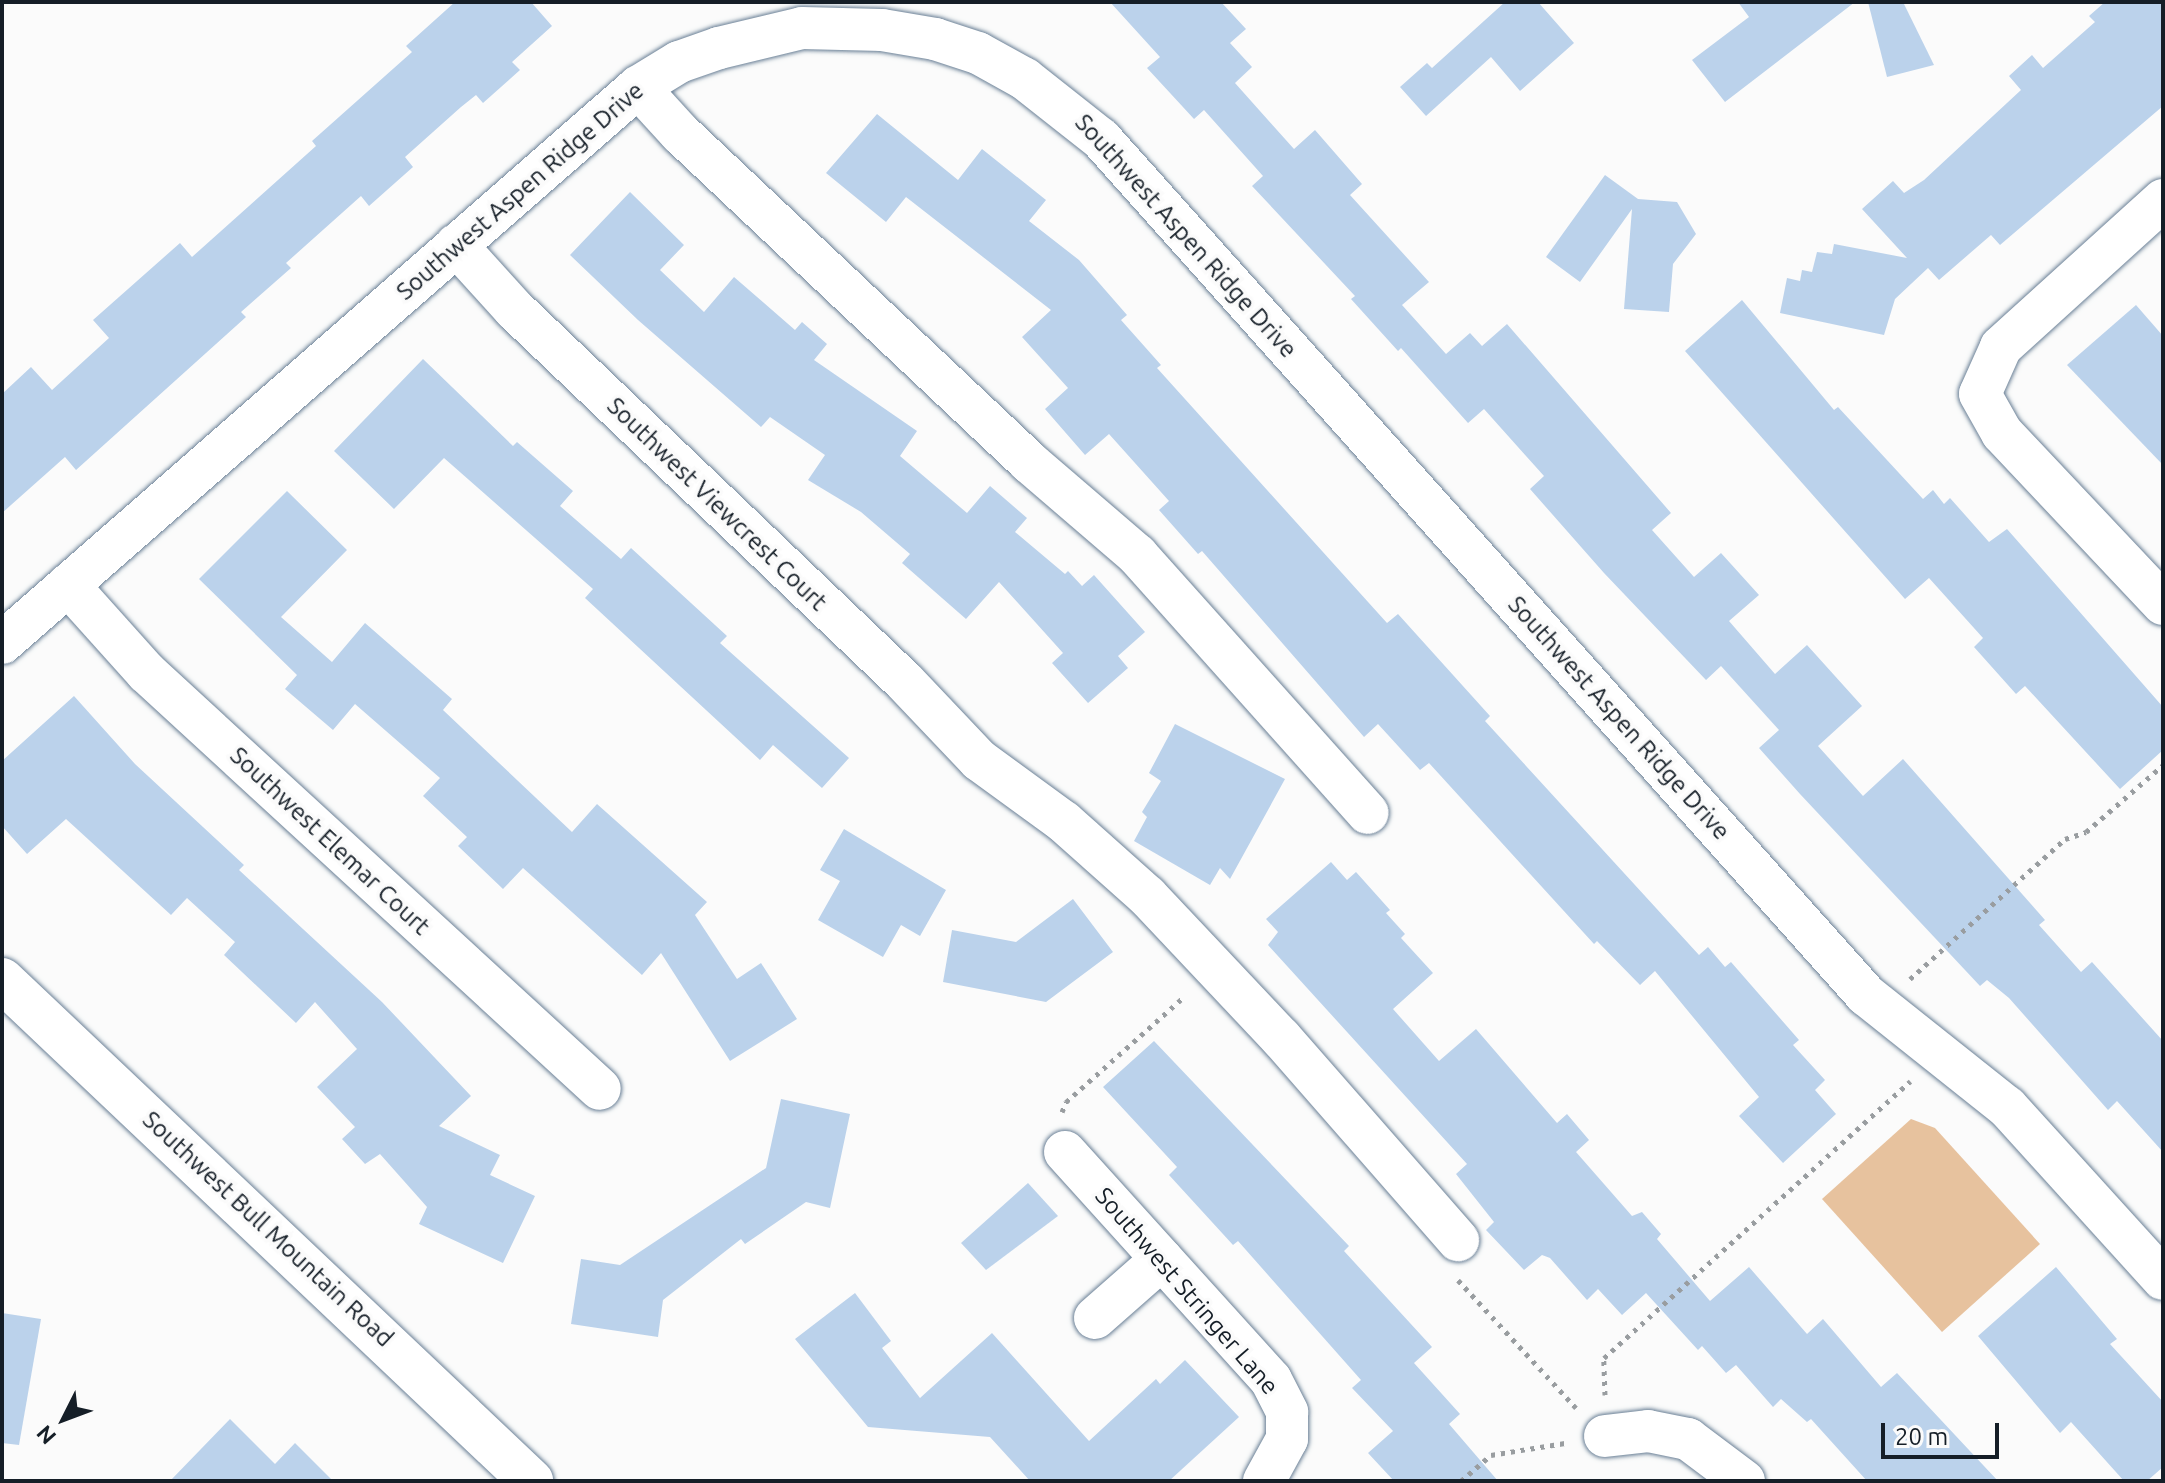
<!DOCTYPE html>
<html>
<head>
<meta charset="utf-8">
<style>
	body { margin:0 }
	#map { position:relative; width:2165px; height:1483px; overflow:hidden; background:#fbfbfb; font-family:Ubuntu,sans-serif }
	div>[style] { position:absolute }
	.green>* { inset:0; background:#e7c29e }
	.building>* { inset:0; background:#bbd2eb }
	.path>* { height:5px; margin-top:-2.5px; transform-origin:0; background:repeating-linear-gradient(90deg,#999da0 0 4px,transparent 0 10px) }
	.roads { filter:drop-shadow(0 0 2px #6a8096) drop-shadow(0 0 2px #6a8096) }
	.minor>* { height:42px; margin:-21px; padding:0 21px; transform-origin:21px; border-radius:21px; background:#fff }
	.major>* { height:44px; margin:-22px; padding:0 22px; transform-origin:22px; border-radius:22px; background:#fff }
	span { translate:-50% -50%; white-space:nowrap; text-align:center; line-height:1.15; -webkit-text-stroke:7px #fbfbfb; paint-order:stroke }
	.street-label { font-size:24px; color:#151e27 }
	.frame { position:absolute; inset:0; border:4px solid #151e27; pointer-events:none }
	.north { position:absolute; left:24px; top:1379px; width:80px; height:80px; -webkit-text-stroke:6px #fbfbfb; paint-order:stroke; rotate:228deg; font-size:22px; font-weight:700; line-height:32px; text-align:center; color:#151e27 }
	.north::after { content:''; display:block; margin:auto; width:28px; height:36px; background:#151e27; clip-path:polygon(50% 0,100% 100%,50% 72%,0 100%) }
	.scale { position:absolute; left:1881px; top:1423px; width:118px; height:36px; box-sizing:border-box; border:4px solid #151e27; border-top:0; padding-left:10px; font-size:24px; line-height:28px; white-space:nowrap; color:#151e27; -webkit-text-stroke:6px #fbfbfb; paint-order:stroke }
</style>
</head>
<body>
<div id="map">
	<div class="green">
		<div style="clip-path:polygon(1911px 1119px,1935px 1128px,2040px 1244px,1942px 1332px,1822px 1199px)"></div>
	</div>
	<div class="building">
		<div style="clip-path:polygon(455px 2px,531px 2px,552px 26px,512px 62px,520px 70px,483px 103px,476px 95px,461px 107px,405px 157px,413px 167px,369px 206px,361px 196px,286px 263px,291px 268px,241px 312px,246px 317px,76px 470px,65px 457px,2px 513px,2px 394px,31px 367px,52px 390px,109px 338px,93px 320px,180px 243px,192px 257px,316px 146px,312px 141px,412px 52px,406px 46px)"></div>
		<div style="clip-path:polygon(1110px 2px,1221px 2px,1246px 29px,1230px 43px,1252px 67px,1235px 83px,1294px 149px,1315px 130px,1362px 184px,1350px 195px,1429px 282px,1402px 305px,1446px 354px,1470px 333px,1482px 346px,1507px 324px,1671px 513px,1652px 530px,1694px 577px,1721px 553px,1759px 595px,1729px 621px,1775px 674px,1807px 645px,1862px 706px,1818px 746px,1863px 796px,1903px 759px,2045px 920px,2039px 925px,2081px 972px,2092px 962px,2163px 1041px,2163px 1152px,2117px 1101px,2108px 1110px,2009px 998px,1987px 980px,1980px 986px,1800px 794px,1759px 748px,1779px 730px,1721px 666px,1706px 680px,1604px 573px,1530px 489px,1544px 476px,1484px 409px,1468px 423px,1401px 348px,1398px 351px,1351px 299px,1355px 296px,1252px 186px,1263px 176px,1204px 110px,1194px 119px,1147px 68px,1160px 57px)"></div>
		<div style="clip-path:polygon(1505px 2px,1538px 2px,1574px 43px,1520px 91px,1491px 57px,1426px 116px,1400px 87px,1427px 63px,1432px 68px)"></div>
		<div style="clip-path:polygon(1738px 2px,1855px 2px,1725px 102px,1692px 60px,1749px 17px)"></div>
		<div style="clip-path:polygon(1868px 2px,1903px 2px,1934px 65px,1887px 77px)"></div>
		<div style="clip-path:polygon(2105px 2px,2163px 2px,2163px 106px,2000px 245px,1991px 235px,1939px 280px,1928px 268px,1895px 299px,1884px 335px,1780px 313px,1787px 278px,1800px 281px,1802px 270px,1812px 272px,1817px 252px,1832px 254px,1834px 244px,1907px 258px,1862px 209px,1893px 181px,1904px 193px,1924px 180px,2021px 90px,2009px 76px,2032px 55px,2043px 68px,2095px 22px,2089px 16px)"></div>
		<div style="clip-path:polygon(877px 114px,958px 180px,982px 149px,1046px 200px,1029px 221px,1079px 260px,1127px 315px,1121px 320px,1161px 365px,1157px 368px,1387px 623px,1398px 614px,1490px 716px,1485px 721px,1699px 955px,1708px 947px,1725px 967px,1731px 962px,1799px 1040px,1793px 1045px,1825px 1080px,1815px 1090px,1836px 1114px,1783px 1163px,1739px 1116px,1759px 1097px,1655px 971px,1640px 985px,1597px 941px,1594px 944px,1429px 763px,1420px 770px,1378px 724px,1364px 737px,1202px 551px,1198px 554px,1159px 510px,1169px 501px,1109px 434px,1085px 455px,1045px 409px,1068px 388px,1022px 337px,1051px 310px,906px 197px,886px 222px,826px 173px)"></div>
		<div style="clip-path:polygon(1605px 175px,1638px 199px,1677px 202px,1696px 234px,1673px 264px,1669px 312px,1624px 309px,1632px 209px,1580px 282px,1546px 257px)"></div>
		<div style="clip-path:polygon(630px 192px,684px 245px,660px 270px,704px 312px,734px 277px,795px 330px,802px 322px,827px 344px,814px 360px,917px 431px,900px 456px,967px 513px,990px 486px,1027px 518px,1015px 532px,1065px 574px,1068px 571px,1082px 586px,1094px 575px,1145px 632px,1118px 656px,1128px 668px,1088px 703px,1052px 663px,1063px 653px,999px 582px,966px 619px,902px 563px,910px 554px,861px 512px,808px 480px,825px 455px,770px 417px,761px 427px,638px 320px,570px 255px)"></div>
		<div style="clip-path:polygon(1742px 300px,1834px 410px,1838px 407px,1923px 499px,1933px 490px,1944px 504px,1950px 498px,1989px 542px,2007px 529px,2163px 707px,2163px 750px,2120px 789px,2025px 686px,2016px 694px,1974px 647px,1983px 638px,1929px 578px,1905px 599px,1685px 351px)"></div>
		<div style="clip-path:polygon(2136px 305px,2163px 336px,2163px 465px,2067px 365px)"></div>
		<div style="clip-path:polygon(423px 359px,513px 446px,517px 442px,573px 491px,560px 506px,621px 559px,631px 548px,727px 636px,720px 643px,849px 758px,822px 788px,773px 745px,760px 760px,585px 598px,593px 589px,444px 458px,394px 509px,334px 451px)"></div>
		<div style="clip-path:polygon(287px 491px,347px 550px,281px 617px,332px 662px,365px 623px,452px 699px,443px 710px,572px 832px,597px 804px,707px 902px,695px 915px,737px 979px,761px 963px,797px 1019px,730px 1061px,661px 953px,642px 975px,523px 868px,503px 889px,458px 846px,467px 837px,423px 796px,440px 778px,355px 704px,333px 730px,285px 689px,297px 675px,199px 579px)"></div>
		<div style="clip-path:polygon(74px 696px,135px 764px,244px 865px,239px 870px,382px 1002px,471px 1096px,439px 1126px,500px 1155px,490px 1175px,535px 1196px,503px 1263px,419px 1224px,427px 1207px,380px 1154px,365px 1164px,342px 1139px,355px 1127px,317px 1087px,357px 1049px,315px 1002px,296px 1023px,224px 955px,235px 942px,187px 898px,171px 915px,66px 819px,27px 854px,2px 826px,2px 761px)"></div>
		<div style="clip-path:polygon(1175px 724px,1285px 779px,1230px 879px,1220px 868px,1210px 885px,1134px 841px,1147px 817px,1142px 812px,1161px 781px,1149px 773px)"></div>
		<div style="clip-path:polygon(844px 829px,946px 890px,920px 936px,901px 925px,883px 957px,818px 920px,840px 881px,820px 870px)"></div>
		<div style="clip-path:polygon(1331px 862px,1347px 880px,1356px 872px,1390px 910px,1386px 913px,1405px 934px,1401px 938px,1433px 973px,1393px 1009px,1439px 1061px,1476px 1029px,1557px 1123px,1567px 1114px,1589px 1140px,1576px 1152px,1632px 1216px,1642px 1212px,1661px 1234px,1657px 1239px,1710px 1301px,1749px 1267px,1807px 1334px,1823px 1319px,1881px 1387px,1897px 1373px,1998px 1481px,1867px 1481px,1811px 1419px,1807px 1422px,1781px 1399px,1773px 1407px,1736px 1365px,1726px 1373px,1702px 1346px,1698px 1350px,1646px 1293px,1622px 1315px,1598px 1289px,1587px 1300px,1550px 1258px,1542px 1255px,1524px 1270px,1486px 1230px,1494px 1222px,1456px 1174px,1467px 1164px,1268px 945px,1278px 932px,1266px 919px)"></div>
		<div style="clip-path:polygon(1073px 899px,1113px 952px,1046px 1002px,943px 982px,952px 930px,1016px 942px)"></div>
		<div style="clip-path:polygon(1154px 1041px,1349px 1246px,1344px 1251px,1432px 1347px,1414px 1363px,1460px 1414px,1449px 1424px,1498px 1481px,1394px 1481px,1368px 1453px,1393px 1431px,1352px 1388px,1361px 1380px,1238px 1241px,1233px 1245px,1169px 1175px,1177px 1167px,1103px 1087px)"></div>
		<div style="clip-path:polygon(781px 1099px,850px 1114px,830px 1208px,806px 1202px,745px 1244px,741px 1239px,663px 1300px,658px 1337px,571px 1324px,581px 1259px,620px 1265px,766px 1168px)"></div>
		<div style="clip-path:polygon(1028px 1183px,1058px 1216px,986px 1270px,961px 1243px)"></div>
		<div style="clip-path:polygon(2056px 1267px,2117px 1339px,2110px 1344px,2163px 1402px,2163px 1467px,2147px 1481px,2124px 1481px,2071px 1422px,2060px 1433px,1978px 1336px)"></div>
		<div style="clip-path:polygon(855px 1293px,891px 1341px,882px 1348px,920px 1398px,992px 1333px,1089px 1441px,1156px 1379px,1160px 1384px,1185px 1360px,1239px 1417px,1169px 1481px,1030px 1481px,990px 1437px,868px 1427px,795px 1339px)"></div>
		<div style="clip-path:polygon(2px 1313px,41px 1319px,19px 1445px,2px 1443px)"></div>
		<div style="clip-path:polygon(230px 1419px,275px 1464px,295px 1443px,333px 1481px,170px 1481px)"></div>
	</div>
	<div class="path">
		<div style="left:1910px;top:979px;width:209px;rotate:-42.1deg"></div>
		<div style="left:2065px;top:839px;width:22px;rotate:-18deg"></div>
		<div style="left:2086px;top:832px;width:102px;rotate:-41deg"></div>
		<div style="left:1062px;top:1112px;width:11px;rotate:-68deg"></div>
		<div style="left:1066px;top:1102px;width:159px;rotate:-41.7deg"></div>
		<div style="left:1458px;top:1280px;width:174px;rotate:47.3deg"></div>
		<div style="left:1605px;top:1395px;width:37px;rotate:-92deg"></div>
		<div style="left:1604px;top:1358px;width:413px;rotate:-42.1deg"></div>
		<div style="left:1461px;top:1481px;width:40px;rotate:-41deg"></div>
		<div style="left:1491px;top:1455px;width:75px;rotate:-9.2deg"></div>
	</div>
	<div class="roads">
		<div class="minor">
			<div style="left:638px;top:87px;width:62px;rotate:47.6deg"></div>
			<div style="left:680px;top:133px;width:480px;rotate:43.3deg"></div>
			<div style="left:1029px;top:462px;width:143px;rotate:40.7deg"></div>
			<div style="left:1137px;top:555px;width:346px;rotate:48.2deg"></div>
			<div style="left:2163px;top:200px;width:219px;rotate:137.8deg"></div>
			<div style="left:2001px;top:347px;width:51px;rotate:114.1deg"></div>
			<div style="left:1980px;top:394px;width:45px;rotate:60.6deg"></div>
			<div style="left:2002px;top:433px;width:235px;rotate:46.7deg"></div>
			<div style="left:456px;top:245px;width:86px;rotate:47.8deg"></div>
			<div style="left:514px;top:309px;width:540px;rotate:43.65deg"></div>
			<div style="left:905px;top:682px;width:108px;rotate:46.5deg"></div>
			<div style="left:979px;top:760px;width:105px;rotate:36.1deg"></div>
			<div style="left:1064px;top:822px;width:111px;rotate:41.7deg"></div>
			<div style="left:1147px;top:896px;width:195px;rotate:46.7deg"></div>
			<div style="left:1281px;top:1038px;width:269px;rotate:48.8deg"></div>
			<div style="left:68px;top:585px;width:117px;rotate:48.1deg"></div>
			<div style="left:146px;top:672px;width:616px;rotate:42.57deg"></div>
			<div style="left:2px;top:643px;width:845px;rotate:-41.16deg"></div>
			<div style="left:638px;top:87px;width:48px;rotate:-31.4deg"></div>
			<div style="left:679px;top:62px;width:42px;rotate:-19.3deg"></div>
			<div style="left:719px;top:48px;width:85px;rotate:-13.5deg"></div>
			<div style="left:802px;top:28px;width:80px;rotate:1.4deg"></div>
			<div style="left:882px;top:30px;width:54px;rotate:9.6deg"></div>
			<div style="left:935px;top:39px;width:45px;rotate:18deg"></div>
			<div style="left:978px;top:53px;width:54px;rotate:29deg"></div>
			<div style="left:1025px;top:79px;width:97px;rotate:38.3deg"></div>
			<div style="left:1101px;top:139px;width:1148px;rotate:48.21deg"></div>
			<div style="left:1866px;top:995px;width:180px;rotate:38.5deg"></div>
			<div style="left:2007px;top:1107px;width:232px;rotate:47.8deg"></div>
			<div style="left:1065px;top:1152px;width:307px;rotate:47.9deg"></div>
			<div style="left:1271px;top:1380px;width:36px;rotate:63deg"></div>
			<div style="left:1287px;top:1412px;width:27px;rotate:90deg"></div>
			<div style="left:1287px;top:1439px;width:48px;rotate:118.7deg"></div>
			<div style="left:1095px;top:1318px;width:89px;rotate:-41.4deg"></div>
			<div style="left:1605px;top:1436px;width:43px;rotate:-6.6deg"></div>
			<div style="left:1648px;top:1431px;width:41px;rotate:11.3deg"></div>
			<div style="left:1688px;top:1439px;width:70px;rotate:36.9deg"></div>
		</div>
		<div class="major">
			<div style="left:2px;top:980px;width:729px;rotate:43.44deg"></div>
		</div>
	</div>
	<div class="street-label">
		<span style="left:520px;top:191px;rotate:-41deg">Southwest Aspen Ridge Drive</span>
		<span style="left:1186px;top:236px;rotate:48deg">Southwest Aspen Ridge Drive</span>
		<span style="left:717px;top:504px;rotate:44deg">Southwest Viewcrest Court</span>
		<span style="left:1619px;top:718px;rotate:48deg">Southwest Aspen Ridge Drive</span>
		<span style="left:330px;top:841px;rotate:43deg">Southwest Elemar Court</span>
		<span style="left:268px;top:1229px;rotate:43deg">Southwest Bull Mountain Road</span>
		<span style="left:1187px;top:1291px;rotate:49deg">Southwest Stringer Lane</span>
	</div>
	<div class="frame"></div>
	<div class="north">N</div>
	<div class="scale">20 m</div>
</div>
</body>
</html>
